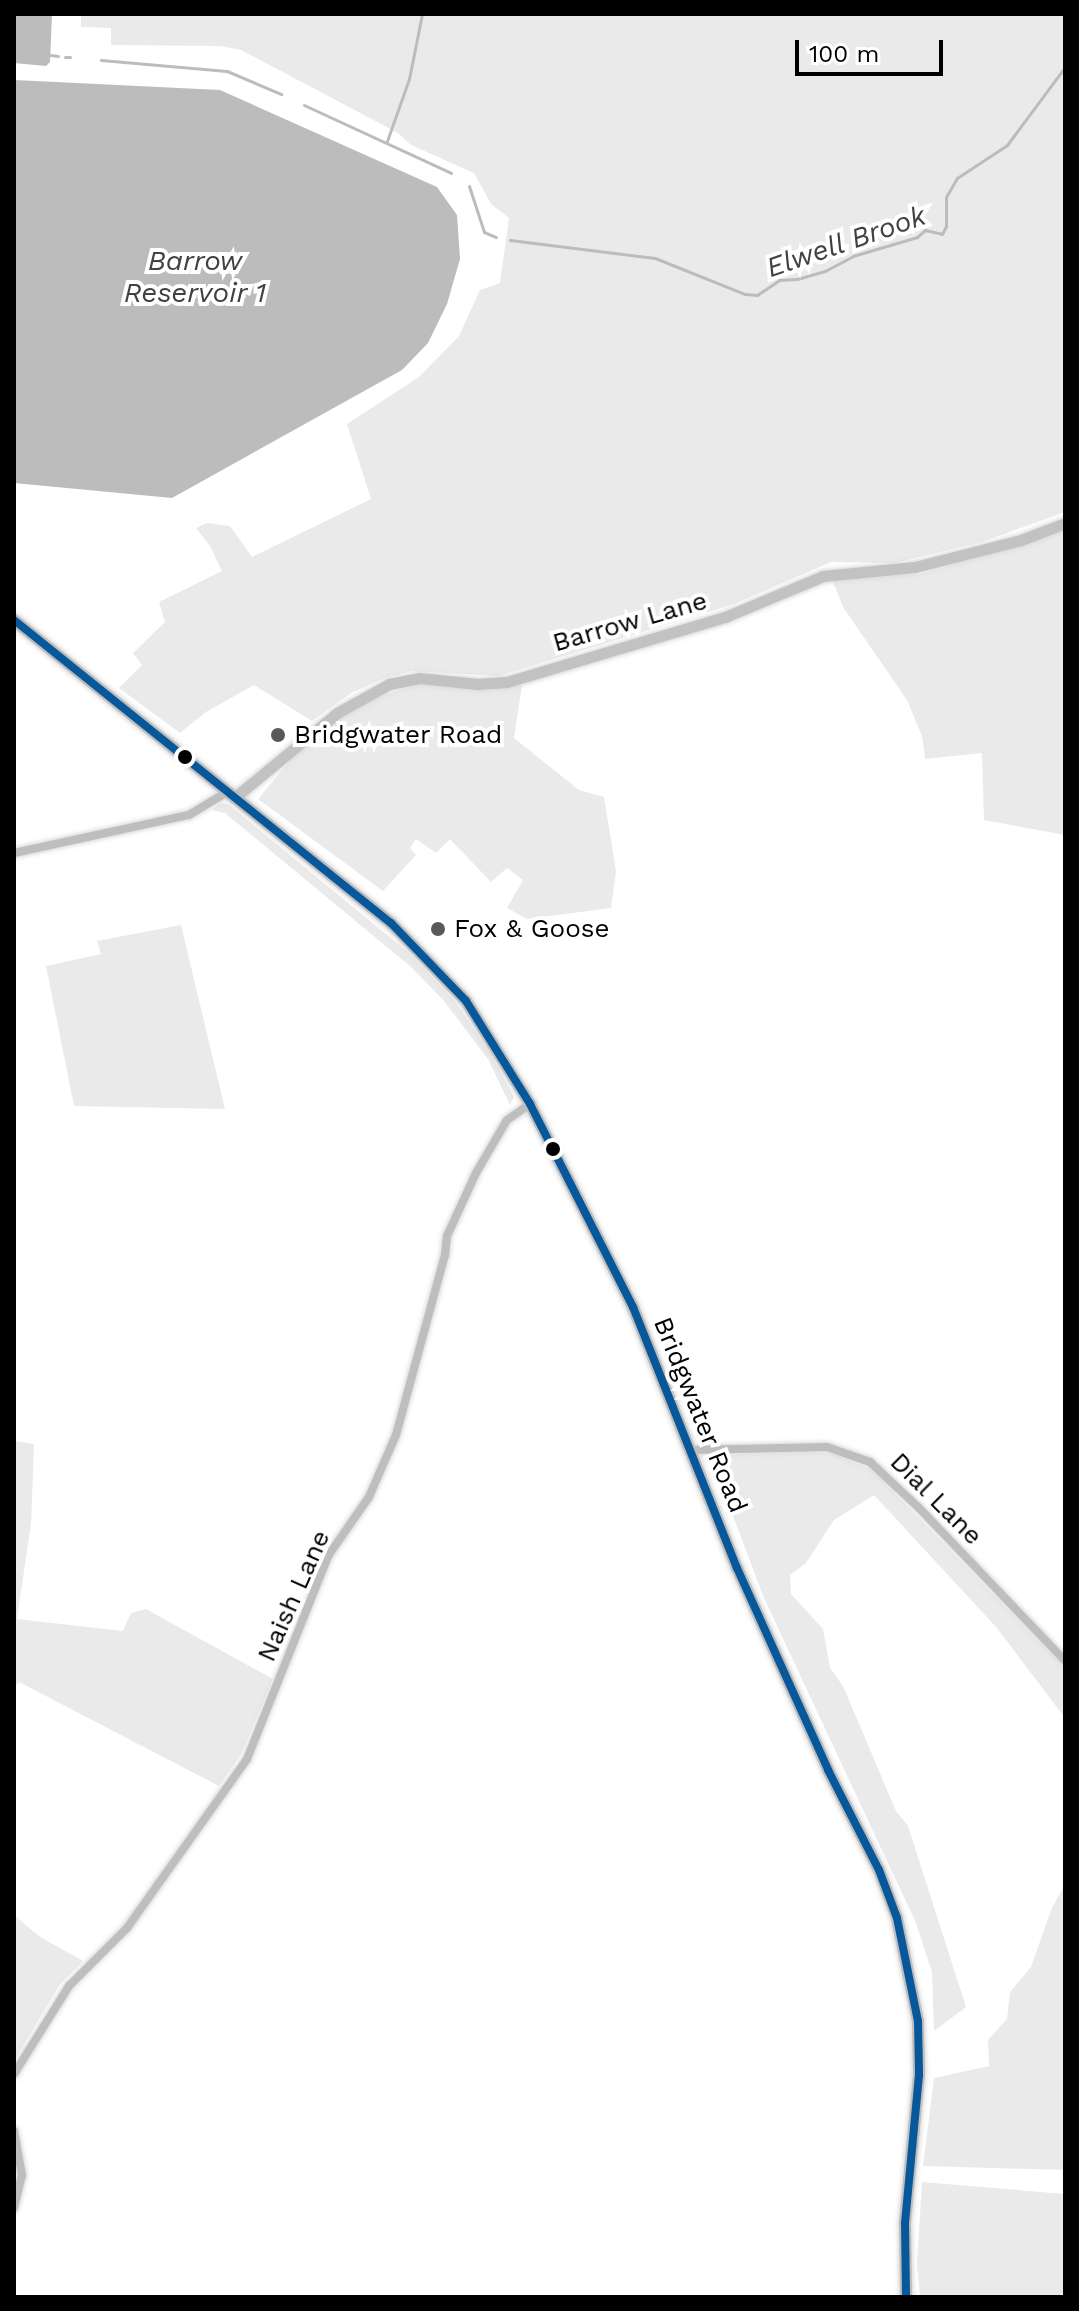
<!DOCTYPE html>
<html>
<head>
<meta charset="utf-8">
<style>
	body { margin:0 }
	#map { position:relative; width:1079px; height:2311px; overflow:hidden; background:#fff; font-family:"Work Sans",sans-serif }
	div>[style] { position:absolute }
	.green>* { inset:0; background:#eaeaea }
	.water>* { inset:0; background:#bcbcbc }
	.stream>* { height:3px; margin:-1.5px; padding:0 1.5px; transform-origin:1.5px; border-radius:1.5px; background:#bcbcbc }
	.roads { filter:drop-shadow(0 0 2px #dbdbdb) drop-shadow(0 0 2px #dbdbdb) }
	.minor>* { height:8px; margin:-4px; padding:0 4px; transform-origin:4px; border-radius:4px; background:#bebebe }
	.secondary>* { height:11px; margin:-5.5px; padding:0 5.5px; transform-origin:5.5px; border-radius:5.5px; background:#c2c2c2 }
	.trunk>* { height:12px; margin:-6px; padding:0 6px; transform-origin:6px; border-radius:6px; background:#bdbdbd }
	.bus-1>* { height:8px; margin:-4px; padding:0 4px; transform-origin:4px; border-radius:4px; background:#07589b }
	.dots>* { width:22px; height:22px; translate:-50% -50%; box-sizing:border-box; border:4px solid #fff; border-radius:50% }
	span { translate:-50% -50%; white-space:nowrap; text-align:center; line-height:1.15; -webkit-text-stroke:8px #fff; paint-order:stroke }
	.street-label { font-size:26px; color:#000 }
	.poi-label { font-size:26px; color:#000 }
	.left { translate:0 -50%; text-align:left }
	.water-label { font-size:28px; color:#414141; font-style:italic }
	.frame { position:absolute; inset:0; border:16px solid #000; pointer-events:none }
	.scale { position:absolute; left:795px; top:40px; width:148px; height:36px; box-sizing:border-box; border:4px solid #000; border-top:0; padding-left:10px; font-size:24px; line-height:28px; white-space:nowrap; color:#000; -webkit-text-stroke:6px #fff; paint-order:stroke }
</style>
</head>
<body>
<div id="map">
	<div class="green">
		<div style="clip-path:polygon(81px 14px,1065px 14px,1065px 512px,982px 542px,894px 563px,831px 562px,734px 604px,498px 676px,412px 671px,385px 678px,351px 693px,312px 721px,254px 685px,206px 712px,180px 733px,119px 688px,142px 665px,133px 653px,165px 622px,159px 602px,222px 571px,210px 546px,196px 528px,207px 523px,230px 526px,252px 557px,371px 499px,347px 424px,419px 377px,459px 336px,480px 290px,500px 283px,509px 218px,491px 204px,474px 173px,411px 145px,398px 133px,241px 50px,221px 46px,111px 45px,111px 28px,81px 27px)"></div>
		<div style="clip-path:polygon(1065px 529px,1065px 835px,984px 820px,982px 753px,925px 759px,922px 736px,907px 700px,843px 607px,832px 579px,920px 574px,1022px 545px)"></div>
		<div style="clip-path:polygon(419px 684px,488px 690px,522px 685px,514px 738px,579px 790px,604px 797px,616px 871px,611px 908px,527px 919px,507px 908px,523px 880px,507px 868px,491px 882px,450px 839px,436px 853px,416px 839px,410px 848px,416px 855px,383px 891px,258px 799px,294px 756px,344px 716px,369px 700px)"></div>
		<div style="clip-path:polygon(220px 803px,228px 804px,410px 954px,454px 1000px,490px 1052px,514px 1097px,510px 1105px,488px 1059px,444px 1001px,411px 967px,225px 813px,212px 810px)"></div>
		<div style="clip-path:polygon(181px 925px,225px 1109px,74px 1106px,46px 966px,101px 954px,97px 941px)"></div>
		<div style="clip-path:polygon(14px 1441px,34px 1444px,31px 1524px,17px 1619px,123px 1631px,131px 1613px,146px 1609px,273px 1679px,241px 1754px,219px 1786px,19px 1682px,14px 1688px)"></div>
		<div style="clip-path:polygon(815px 1452px,834px 1454px,872px 1470px,1065px 1668px,1065px 1718px,997px 1628px,874px 1495px,834px 1520px,806px 1563px,790px 1575px,791px 1594px,823px 1629px,830px 1668px,843px 1686px,896px 1811px,908px 1826px,966px 2007px,934px 2031px,932px 1972px,916px 1923px,764px 1598px,713px 1463px,717px 1455px)"></div>
		<div style="clip-path:polygon(1065px 1884px,1065px 2170px,923px 2166px,934px 2078px,989px 2066px,988px 2040px,1007px 2019px,1010px 1992px,1031px 1967px,1051px 1910px)"></div>
		<div style="clip-path:polygon(14px 1915px,40px 1937px,83px 1961px,60px 1984px,14px 2061px)"></div>
		<div style="clip-path:polygon(922px 2182px,1065px 2194px,1065px 2297px,920px 2297px,917px 2264px)"></div>
	</div>
	<div class="water">
		<div style="clip-path:polygon(14px 14px,52px 14px,50px 62px,46px 66px,14px 63px)"></div>
		<div style="clip-path:polygon(14px 80px,220px 90px,437px 187px,457px 215px,460px 259px,447px 304px,428px 343px,402px 370px,172px 498px,14px 483px)"></div>
	</div>
	<div class="stream">
		<div style="left:1065px;top:34px;width:4px;rotate:90deg"></div>
		<div style="left:50px;top:55px;width:8px;rotate:7deg"></div>
		<div style="left:65px;top:57px;width:5px"></div>
		<div style="left:101px;top:60px;width:126px;rotate:5deg"></div>
		<div style="left:227px;top:71px;width:59px;rotate:23.1deg"></div>
		<div style="left:304px;top:105px;width:162px;rotate:24.8deg"></div>
		<div style="left:387px;top:141px;width:66px;rotate:-70.5deg"></div>
		<div style="left:409px;top:79px;width:66px;rotate:-78.7deg"></div>
		<div style="left:469px;top:186px;width:48px;rotate:71.9deg"></div>
		<div style="left:484px;top:232px;width:13px;rotate:23deg"></div>
		<div style="left:510px;top:240px;width:146px;rotate:7.1deg"></div>
		<div style="left:655px;top:258px;width:97px;rotate:21.8deg"></div>
		<div style="left:745px;top:294px;width:12px;rotate:5deg"></div>
		<div style="left:757px;top:295px;width:27px;rotate:-34deg"></div>
		<div style="left:779px;top:280px;width:18px;rotate:-3deg"></div>
		<div style="left:797px;top:279px;width:29px;rotate:-16deg"></div>
		<div style="left:825px;top:271px;width:32px;rotate:-28deg"></div>
		<div style="left:853px;top:256px;width:67px;rotate:-16.5deg"></div>
		<div style="left:917px;top:237px;width:11px;rotate:-41deg"></div>
		<div style="left:925px;top:230px;width:17px;rotate:13deg"></div>
		<div style="left:942px;top:234px;width:9px;rotate:-63deg"></div>
		<div style="left:946px;top:226px;width:29px;rotate:-90deg"></div>
		<div style="left:946px;top:197px;width:22px;rotate:-60deg"></div>
		<div style="left:957px;top:178px;width:60px;rotate:-33.4deg"></div>
		<div style="left:1007px;top:145px;width:97px;rotate:-53.4deg"></div>
	</div>
	<div class="roads">
		<div class="minor">
			<div style="left:14px;top:853px;width:179px;rotate:-12.3deg"></div>
			<div style="left:189px;top:815px;width:44px;rotate:-31.2deg"></div>
			<div style="left:691px;top:1450px;width:136px;rotate:-1.3deg"></div>
			<div style="left:827px;top:1447px;width:46px;rotate:19.2deg"></div>
			<div style="left:870px;top:1462px;width:67px;rotate:43.2deg"></div>
			<div style="left:919px;top:1508px;width:211px;rotate:46.3deg"></div>
			<div style="left:14px;top:2074px;width:104px;rotate:-58deg"></div>
			<div style="left:69px;top:1986px;width:82px;rotate:-45deg"></div>
			<div style="left:127px;top:1928px;width:207px;rotate:-54.6deg"></div>
			<div style="left:247px;top:1759px;width:219px;rotate:-68.2deg"></div>
			<div style="left:328px;top:1556px;width:72px;rotate:-55.2deg"></div>
			<div style="left:369px;top:1497px;width:68px;rotate:-66.5deg"></div>
			<div style="left:396px;top:1435px;width:187px;rotate:-74.8deg"></div>
			<div style="left:445px;top:1255px;width:19px;rotate:-84deg"></div>
			<div style="left:447px;top:1236px;width:69px;rotate:-65.3deg"></div>
			<div style="left:476px;top:1173px;width:61px;rotate:-59.7deg"></div>
			<div style="left:507px;top:1120px;width:28px;rotate:-35deg"></div>
			<div style="left:14px;top:2131px;width:45px;rotate:79.7deg"></div>
			<div style="left:22px;top:2175px;width:34px;rotate:104deg"></div>
		</div>
		<div class="secondary">
			<div style="left:234px;top:798px;width:134px;rotate:-39.5deg"></div>
			<div style="left:337px;top:713px;width:60px;rotate:-29.1deg"></div>
			<div style="left:389px;top:684px;width:31px;rotate:-11deg"></div>
			<div style="left:419px;top:678px;width:59px;rotate:5.8deg"></div>
			<div style="left:478px;top:684px;width:29px;rotate:-4deg"></div>
			<div style="left:507px;top:682px;width:227px;rotate:-16.6deg"></div>
			<div style="left:725px;top:617px;width:106px;rotate:-22.7deg"></div>
			<div style="left:823px;top:576px;width:92px;rotate:-5.6deg"></div>
			<div style="left:915px;top:567px;width:109px;rotate:-14.3deg"></div>
			<div style="left:1021px;top:540px;width:47px;rotate:-21.1deg"></div>
		</div>
		<div class="trunk">
			<div style="left:14px;top:620px;width:484px;rotate:38.8deg"></div>
			<div style="left:391px;top:923px;width:108px;rotate:46.1deg"></div>
			<div style="left:466px;top:1001px;width:121px;rotate:58.1deg"></div>
			<div style="left:530px;top:1104px;width:228px;rotate:63.1deg"></div>
			<div style="left:633px;top:1307px;width:281px;rotate:68.3deg"></div>
			<div style="left:737px;top:1568px;width:222px;rotate:65.7deg"></div>
			<div style="left:828px;top:1770px;width:112px;rotate:63deg"></div>
			<div style="left:879px;top:1870px;width:51px;rotate:69.4deg"></div>
			<div style="left:897px;top:1918px;width:105px;rotate:78.5deg"></div>
			<div style="left:918px;top:2021px;width:54px;rotate:88.9deg"></div>
			<div style="left:919px;top:2075px;width:149px;rotate:95.4deg"></div>
			<div style="left:905px;top:2223px;width:74px;rotate:89.2deg"></div>
		</div>
	</div>
	<div class="bus-1">
		<div style="left:14px;top:620px;width:484px;rotate:38.8deg"></div>
		<div style="left:391px;top:923px;width:108px;rotate:46.1deg"></div>
		<div style="left:466px;top:1001px;width:121px;rotate:58.1deg"></div>
		<div style="left:530px;top:1104px;width:228px;rotate:63.1deg"></div>
		<div style="left:633px;top:1307px;width:281px;rotate:68.3deg"></div>
		<div style="left:737px;top:1568px;width:222px;rotate:65.7deg"></div>
		<div style="left:828px;top:1770px;width:112px;rotate:63deg"></div>
		<div style="left:879px;top:1870px;width:51px;rotate:69.4deg"></div>
		<div style="left:897px;top:1918px;width:105px;rotate:78.5deg"></div>
		<div style="left:918px;top:2021px;width:54px;rotate:88.9deg"></div>
		<div style="left:919px;top:2075px;width:149px;rotate:95.4deg"></div>
		<div style="left:905px;top:2223px;width:74px;rotate:89.2deg"></div>
	</div>
	<div class="dots">
		<div style="left:278px;top:735px;background:#595959"></div>
		<div style="left:185px;top:757px;background:#000"></div>
		<div style="left:438px;top:929px;background:#595959"></div>
		<div style="left:553px;top:1149px;background:#000"></div>
	</div>
	<div class="street-label">
		<span style="left:630px;top:622px;rotate:-16deg">Barrow Lane</span>
		<span style="left:700px;top:1415px;rotate:68deg">Bridgwater Road</span>
		<span style="left:936px;top:1499px;rotate:45deg">Dial Lane</span>
		<span style="left:294px;top:1596px;rotate:-66deg">Naish Lane</span>
	</div>
	<div class="poi-label">
		<span class="left" style="left:294px;top:735px">Bridgwater Road</span>
		<span class="left" style="left:454px;top:929px">Fox &amp; Goose</span>
	</div>
	<div class="water-label">
		<span style="left:846px;top:242px;rotate:-19deg">Elwell Brook</span>
		<span style="left:195px;top:277px">Barrow<br>Reservoir 1</span>
	</div>
	<div class="frame"></div>
	<div class="scale">100 m</div>
</div>
</body>
</html>
